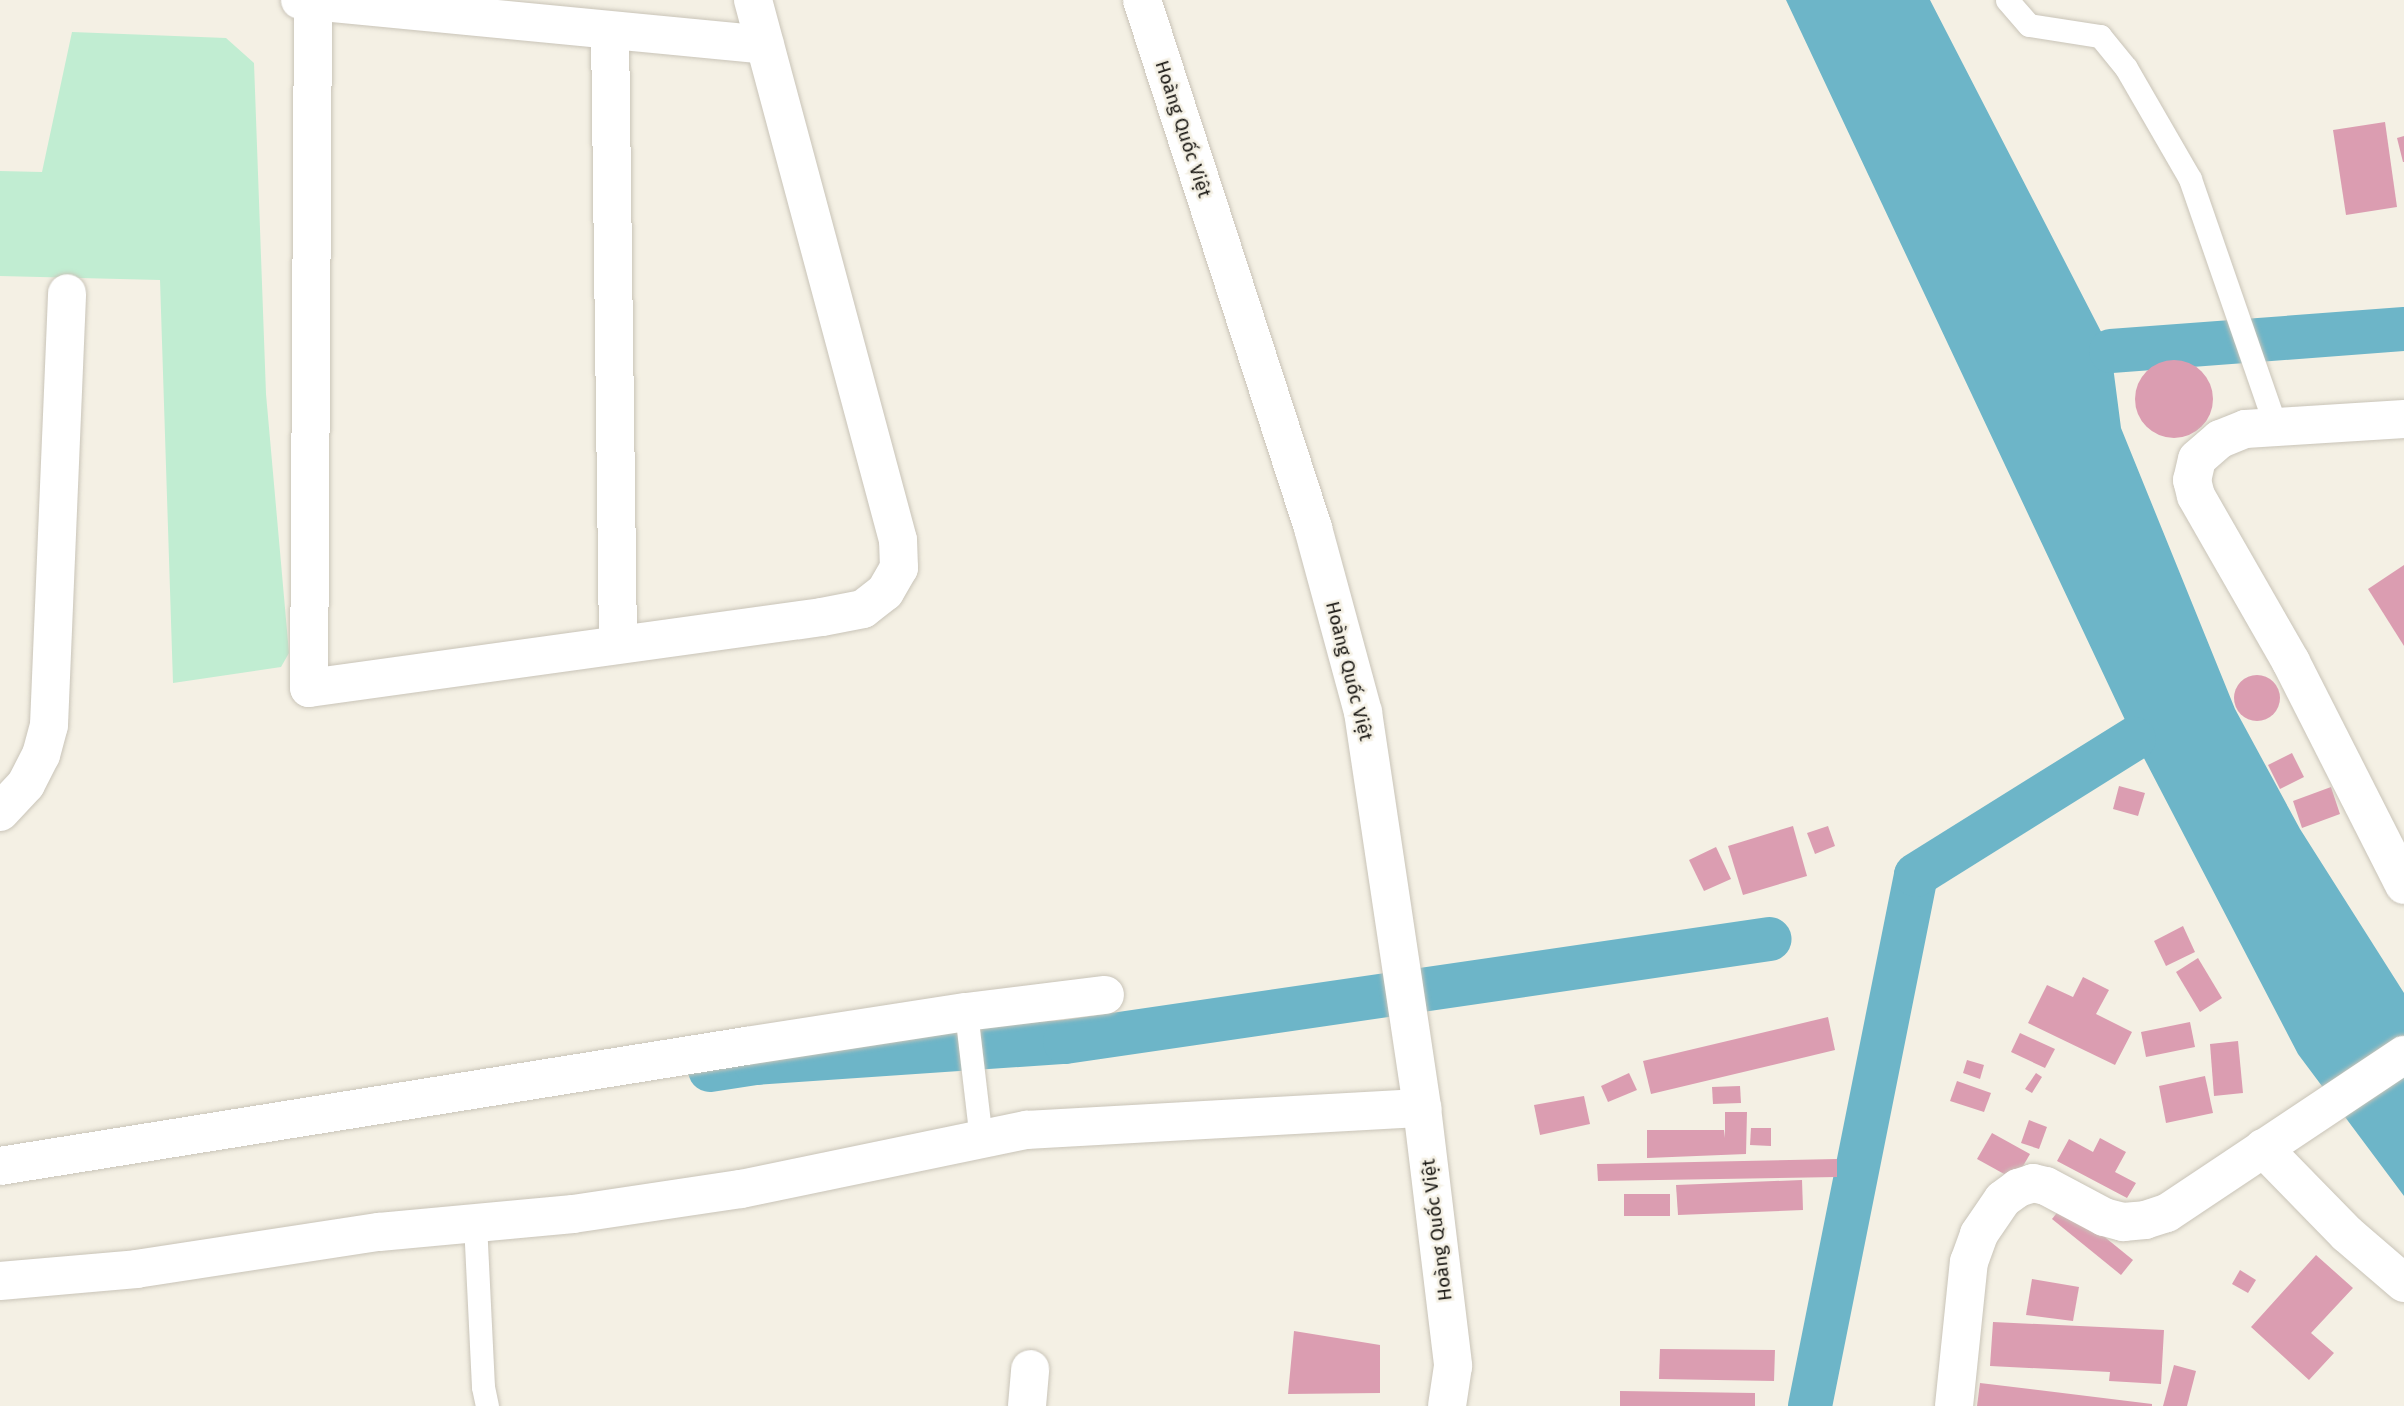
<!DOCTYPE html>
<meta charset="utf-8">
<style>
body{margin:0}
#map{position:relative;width:2404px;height:1406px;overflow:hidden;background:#f4f0e4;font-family:"Fira Sans",sans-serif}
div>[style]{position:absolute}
.green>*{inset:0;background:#c1edd2}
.water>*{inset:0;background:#6db5c8}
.canal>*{height:44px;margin:-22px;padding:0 22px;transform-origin:22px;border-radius:22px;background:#6db5c8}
.building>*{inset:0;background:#db9db1}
.round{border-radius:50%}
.roads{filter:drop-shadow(0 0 2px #c9c4b8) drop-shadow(0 0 2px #c9c4b8)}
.service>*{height:23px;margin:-11.5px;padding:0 11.5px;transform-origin:11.5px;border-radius:11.5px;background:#fff}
.minor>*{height:38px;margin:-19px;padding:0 19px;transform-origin:19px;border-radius:19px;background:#fff}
.tertiary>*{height:38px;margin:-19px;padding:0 19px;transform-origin:19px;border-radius:19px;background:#fff}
span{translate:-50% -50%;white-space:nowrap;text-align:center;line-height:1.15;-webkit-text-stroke:5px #f4f0e4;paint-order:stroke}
.street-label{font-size:19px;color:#181612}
</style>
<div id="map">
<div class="green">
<div style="clip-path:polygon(72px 32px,226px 38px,254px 63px,266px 394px,289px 653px,281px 667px,173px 683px,160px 280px,0 276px,0 171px,42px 172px)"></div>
</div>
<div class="water">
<div style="clip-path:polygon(1786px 0,1930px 0,2111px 351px,2121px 428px,2235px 709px,2300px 829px,2404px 993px,2404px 1196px,2298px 1054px,2134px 739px)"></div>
</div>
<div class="canal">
<div style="left:2111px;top:351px;width:294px;rotate:-4.3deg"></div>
<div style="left:710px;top:1070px;width:46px;rotate:-8.8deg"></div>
<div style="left:755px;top:1063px;width:311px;rotate:-3.9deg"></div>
<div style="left:1065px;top:1042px;width:712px;rotate:-8.31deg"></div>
<div style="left:1810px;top:1406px;width:541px;rotate:-78.71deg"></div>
<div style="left:1916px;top:875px;width:257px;rotate:-32deg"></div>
</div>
<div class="building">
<div style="clip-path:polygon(2385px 122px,2397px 207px,2346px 215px,2333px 130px)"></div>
<div style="clip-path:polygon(2404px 136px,2404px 162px,2403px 162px,2397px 138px)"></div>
<div class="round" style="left:2135px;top:360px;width:78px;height:78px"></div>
<div style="clip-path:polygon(2404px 565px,2404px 646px,2368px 589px)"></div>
<div class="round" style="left:2234px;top:675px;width:46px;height:46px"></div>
<div style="clip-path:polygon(2292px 753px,2304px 777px,2280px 789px,2268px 765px)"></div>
<div style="clip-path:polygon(2119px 786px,2145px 793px,2138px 816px,2113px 809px)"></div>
<div style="clip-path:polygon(2331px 787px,2340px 814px,2302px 828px,2293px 801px)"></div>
<div style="clip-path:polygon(1793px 826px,1807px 876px,1743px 895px,1728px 846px)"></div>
<div style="clip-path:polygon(1828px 826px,1835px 846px,1815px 854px,1807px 833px)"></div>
<div style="clip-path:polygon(1716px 847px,1731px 879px,1704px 891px,1689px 860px)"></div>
<div style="clip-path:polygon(2183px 926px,2195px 952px,2166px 966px,2154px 941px)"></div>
<div style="clip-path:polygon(2198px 958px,2222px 998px,2200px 1012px,2176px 972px)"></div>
<div style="clip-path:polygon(2083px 977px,2109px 990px,2096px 1014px,2132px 1032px,2115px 1065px,2028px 1023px,2047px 985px,2073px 997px)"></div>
<div style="clip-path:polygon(1828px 1017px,1835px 1050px,1651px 1094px,1643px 1061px)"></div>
<div style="clip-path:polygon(2190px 1022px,2195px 1047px,2146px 1057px,2141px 1032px)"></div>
<div style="clip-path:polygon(2020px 1033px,2055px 1049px,2045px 1068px,2011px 1052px)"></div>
<div style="clip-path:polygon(2238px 1041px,2243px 1093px,2214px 1096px,2210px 1044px)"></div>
<div style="clip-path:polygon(1967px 1060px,1984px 1065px,1980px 1079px,1963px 1073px)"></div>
<div style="clip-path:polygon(1629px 1073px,1637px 1090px,1608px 1102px,1601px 1086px)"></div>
<div style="clip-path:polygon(2036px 1073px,2042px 1077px,2032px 1093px,2025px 1089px)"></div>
<div style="clip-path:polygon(2205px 1076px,2213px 1113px,2166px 1123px,2159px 1086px)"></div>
<div style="clip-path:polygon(1957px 1081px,1991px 1093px,1984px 1112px,1950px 1101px)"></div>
<div style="clip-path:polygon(1740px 1086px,1741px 1103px,1713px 1104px,1712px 1087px)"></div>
<div style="clip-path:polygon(1584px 1096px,1590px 1124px,1540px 1135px,1534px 1105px)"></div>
<div style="clip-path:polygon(1725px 1112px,1747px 1112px,1746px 1154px,1647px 1158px,1647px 1130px,1724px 1130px,1725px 1138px)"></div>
<div style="clip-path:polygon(2029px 1120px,2047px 1127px,2039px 1149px,2021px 1143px)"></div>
<div style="clip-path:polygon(1751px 1128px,1771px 1128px,1771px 1146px,1750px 1145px)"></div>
<div style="clip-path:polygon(1992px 1133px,2030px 1154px,2015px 1180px,1977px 1159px)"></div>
<div style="clip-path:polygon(2100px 1138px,2126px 1152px,2115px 1172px,2136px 1183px,2127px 1198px,2057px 1161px,2069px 1139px,2093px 1152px)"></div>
<div style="clip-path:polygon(1837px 1159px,1837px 1177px,1598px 1181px,1597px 1164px)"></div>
<div style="clip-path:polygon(1802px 1180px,1803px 1210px,1678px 1215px,1676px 1185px)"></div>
<div style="clip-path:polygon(1624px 1194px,1670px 1194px,1670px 1216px,1624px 1216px)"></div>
<div style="clip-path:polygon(2064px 1204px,2133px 1260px,2121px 1275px,2052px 1219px)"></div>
<div style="clip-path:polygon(2316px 1255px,2353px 1288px,2311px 1333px,2334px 1353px,2309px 1380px,2251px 1327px)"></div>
<div style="clip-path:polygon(2240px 1270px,2256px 1280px,2248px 1293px,2232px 1284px)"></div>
<div style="clip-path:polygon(2032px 1279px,2079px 1287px,2073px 1321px,2026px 1315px)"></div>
<div style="clip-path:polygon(1993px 1322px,2164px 1330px,2161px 1384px,2109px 1381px,2110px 1372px,1990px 1366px)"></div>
<div style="clip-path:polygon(1294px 1331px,1380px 1345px,1380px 1393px,1288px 1394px)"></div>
<div style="clip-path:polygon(1660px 1349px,1775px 1350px,1774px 1381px,1659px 1379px)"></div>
<div style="clip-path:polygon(2174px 1365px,2196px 1371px,2187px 1406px,2163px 1406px)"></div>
<div style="clip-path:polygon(1980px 1383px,2152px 1404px,2152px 1406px,1977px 1406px)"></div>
<div style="clip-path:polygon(1620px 1391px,1755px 1393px,1755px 1406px,1620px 1406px)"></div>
</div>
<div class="roads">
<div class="service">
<div style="left:2007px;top:0;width:33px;rotate:49deg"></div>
<div style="left:2029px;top:25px;width:72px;rotate:8.8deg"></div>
<div style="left:2100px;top:36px;width:41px;rotate:50.9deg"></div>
<div style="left:2126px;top:68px;width:128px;rotate:60deg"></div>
<div style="left:2190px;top:179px;width:263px;rotate:70.9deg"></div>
<div style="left:966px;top:1012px;width:129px;rotate:83.3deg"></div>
<div style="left:475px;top:1223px;width:164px;rotate:87.2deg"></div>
<div style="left:483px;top:1387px;width:19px;rotate:78deg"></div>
</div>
<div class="minor">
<div style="left:300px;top:0;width:467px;rotate:5.5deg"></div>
<div style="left:313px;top:2px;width:686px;rotate:90.33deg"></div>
<div style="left:309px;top:688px;width:518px;rotate:-7.88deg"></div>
<div style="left:822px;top:617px;width:42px;rotate:-11deg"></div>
<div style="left:863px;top:609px;width:28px;rotate:-38deg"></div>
<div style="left:885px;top:592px;width:28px;rotate:-60deg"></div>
<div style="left:899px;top:568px;width:28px;rotate:-92deg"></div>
<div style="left:898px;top:540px;width:559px;rotate:-105.03deg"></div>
<div style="left:610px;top:31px;width:612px;rotate:89.25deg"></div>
<div style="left:2404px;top:419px;width:159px;rotate:176.4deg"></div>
<div style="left:2245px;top:429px;width:27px;rotate:158deg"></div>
<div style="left:2220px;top:439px;width:30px;rotate:139deg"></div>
<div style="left:2197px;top:459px;width:22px;rotate:103deg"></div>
<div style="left:2192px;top:480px;width:16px;rotate:76deg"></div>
<div style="left:2196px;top:496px;width:191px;rotate:60.2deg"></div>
<div style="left:2291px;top:662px;width:250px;rotate:63.1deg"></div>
<div style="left:0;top:812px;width:38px;rotate:-47deg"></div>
<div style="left:26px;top:784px;width:33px;rotate:-63deg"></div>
<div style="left:41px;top:755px;width:31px;rotate:-75deg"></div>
<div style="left:49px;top:725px;width:432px;rotate:-87.6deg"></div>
<div style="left:2263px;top:1148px;width:120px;rotate:45.7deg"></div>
<div style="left:2347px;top:1234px;width:75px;rotate:40.7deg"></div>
<div style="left:0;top:1166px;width:756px;rotate:-9.14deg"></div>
<div style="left:746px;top:1046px;width:223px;rotate:-8.8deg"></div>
<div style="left:966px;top:1012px;width:140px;rotate:-7deg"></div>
<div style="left:0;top:1281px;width:137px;rotate:-5deg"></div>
<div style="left:136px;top:1269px;width:246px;rotate:-8.7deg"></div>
<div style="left:379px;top:1232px;width:195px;rotate:-5.3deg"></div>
<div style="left:573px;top:1214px;width:170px;rotate:-8.5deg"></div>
<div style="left:741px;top:1189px;width:292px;rotate:-11.7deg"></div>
<div style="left:1027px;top:1130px;width:396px;rotate:-3.2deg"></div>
<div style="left:1027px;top:1406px;width:37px;rotate:-85deg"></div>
<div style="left:1954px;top:1406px;width:145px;rotate:-84.1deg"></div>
<div style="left:1969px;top:1262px;width:30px;rotate:-70deg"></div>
<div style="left:1979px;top:1234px;width:42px;rotate:-55.6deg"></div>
<div style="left:2003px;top:1199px;width:19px;rotate:-36deg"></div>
<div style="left:2018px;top:1188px;width:16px;rotate:-18deg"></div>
<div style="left:2033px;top:1183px;width:13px;rotate:13deg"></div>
<div style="left:2046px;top:1186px;width:66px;rotate:28.1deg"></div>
<div style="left:2104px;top:1217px;width:20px;rotate:15deg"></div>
<div style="left:2123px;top:1222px;width:22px;rotate:-5deg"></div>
<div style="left:2145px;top:1220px;width:23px;rotate:-18deg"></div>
<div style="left:2167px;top:1213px;width:285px;rotate:-33.7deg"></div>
</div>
<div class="tertiary">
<div style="left:1142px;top:0;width:555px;rotate:72.05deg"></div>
<div style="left:1313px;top:528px;width:191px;rotate:74.8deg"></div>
<div style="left:1363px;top:712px;width:400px;rotate:81.5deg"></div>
<div style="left:1422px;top:1108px;width:260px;rotate:83.1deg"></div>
<div style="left:1453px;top:1366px;width:40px;rotate:98.5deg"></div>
</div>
</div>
<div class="street-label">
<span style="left:1183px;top:129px;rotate:72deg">Hoàng Quốc Việt</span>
<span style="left:1349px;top:671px;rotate:76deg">Hoàng Quốc Việt</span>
<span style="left:1437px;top:1230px;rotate:-97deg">Hoàng Quốc Việt</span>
</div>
</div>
